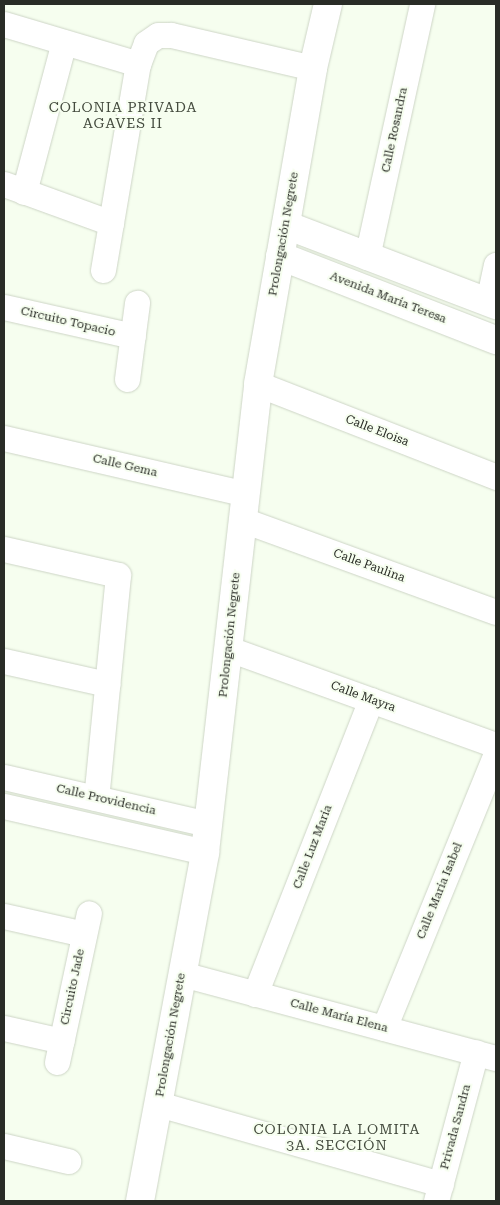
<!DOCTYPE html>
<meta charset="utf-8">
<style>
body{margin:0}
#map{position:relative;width:500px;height:1205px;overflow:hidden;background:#f6feef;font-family:"Roboto Serif",serif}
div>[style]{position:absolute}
.roads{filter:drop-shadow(0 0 1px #cdd5c6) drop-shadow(0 0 1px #cdd5c6)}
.minor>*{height:25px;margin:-12.5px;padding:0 12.5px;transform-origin:12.5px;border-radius:12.5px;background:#fff}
.tertiary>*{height:28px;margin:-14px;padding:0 14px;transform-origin:14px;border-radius:14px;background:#fff}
span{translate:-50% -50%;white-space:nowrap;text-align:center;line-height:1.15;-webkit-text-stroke:4px #f6feef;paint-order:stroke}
.street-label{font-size:12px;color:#292c26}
.neighbourhood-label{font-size:14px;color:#444b3e;letter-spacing:1px}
.frame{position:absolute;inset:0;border:5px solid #292c26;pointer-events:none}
</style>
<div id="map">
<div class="roads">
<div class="minor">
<div style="left:4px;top:24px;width:140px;rotate:16.6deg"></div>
<div style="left:4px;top:184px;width:114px;rotate:20deg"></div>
<div style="left:24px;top:192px;width:155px;rotate:-75.1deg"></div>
<div style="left:367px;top:257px;width:259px;rotate:-77.7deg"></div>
<div style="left:103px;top:270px;width:209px;rotate:-80.4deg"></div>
<div style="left:138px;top:64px;width:22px;rotate:-69deg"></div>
<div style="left:146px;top:43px;width:14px;rotate:-34deg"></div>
<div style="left:158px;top:35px;width:13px"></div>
<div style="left:171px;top:35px;width:146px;rotate:13.1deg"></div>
<div style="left:488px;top:302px;width:38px;rotate:-78deg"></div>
<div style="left:4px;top:307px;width:132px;rotate:12.7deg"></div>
<div style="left:127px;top:379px;width:77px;rotate:-82.5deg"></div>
<div style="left:258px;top:384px;width:256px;rotate:21.3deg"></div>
<div style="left:4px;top:438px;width:248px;rotate:13deg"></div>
<div style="left:243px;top:520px;width:269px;rotate:20deg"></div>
<div style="left:4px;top:549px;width:117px;rotate:12.8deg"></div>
<div style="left:118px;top:575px;width:224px;rotate:95.6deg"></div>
<div style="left:229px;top:649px;width:284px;rotate:19.8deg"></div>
<div style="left:4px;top:661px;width:106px;rotate:12.6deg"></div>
<div style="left:4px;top:777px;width:209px;rotate:13deg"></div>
<div style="left:4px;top:806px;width:206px;rotate:12.9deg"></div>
<div style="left:4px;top:916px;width:82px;rotate:12.7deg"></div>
<div style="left:182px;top:974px;width:325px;rotate:15deg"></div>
<div style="left:255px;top:994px;width:316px;rotate:-68.5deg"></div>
<div style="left:4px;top:1028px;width:59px;rotate:12.6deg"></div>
<div style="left:384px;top:1028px;width:296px;rotate:-67.8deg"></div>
<div style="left:57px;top:1062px;width:152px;rotate:-77.9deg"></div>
<div style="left:158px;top:1104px;width:294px;rotate:15.8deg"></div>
<div style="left:4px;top:1146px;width:66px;rotate:13.2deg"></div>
<div style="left:436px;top:1201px;width:154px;rotate:-75deg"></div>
</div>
<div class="tertiary">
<div style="left:286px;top:225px;width:225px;rotate:20.9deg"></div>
<div style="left:280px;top:256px;width:232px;rotate:21.3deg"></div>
<div style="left:140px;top:1201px;width:355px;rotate:-79.4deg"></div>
<div style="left:205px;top:852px;width:471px;rotate:-83.5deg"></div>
<div style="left:258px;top:384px;width:321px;rotate:-80.1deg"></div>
<div style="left:313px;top:68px;width:66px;rotate:-76.8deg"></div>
</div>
</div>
<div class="street-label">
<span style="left:395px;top:130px;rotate:-78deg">Calle Rosandra</span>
<span style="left:284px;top:234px;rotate:-80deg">Prolongación Negrete</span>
<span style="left:388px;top:298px;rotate:21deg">Avenida María Teresa</span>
<span style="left:68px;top:322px;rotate:13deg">Circuito Topacio</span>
<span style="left:377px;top:431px;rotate:21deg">Calle Eloisa</span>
<span style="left:125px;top:466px;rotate:13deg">Calle Gema</span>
<span style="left:369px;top:566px;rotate:20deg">Calle Paulina</span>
<span style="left:230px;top:635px;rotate:-84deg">Prolongación Negrete</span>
<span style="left:363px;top:697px;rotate:20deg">Calle Mayra</span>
<span style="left:106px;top:800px;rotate:13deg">Calle Providencia</span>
<span style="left:313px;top:847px;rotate:-69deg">Calle Luz María</span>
<span style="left:440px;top:891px;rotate:-68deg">Calle María Isabel</span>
<span style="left:73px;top:987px;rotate:-78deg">Circuito Jade</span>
<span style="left:339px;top:1016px;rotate:15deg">Calle María Elena</span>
<span style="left:171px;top:1035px;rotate:-80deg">Prolongación Negrete</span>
<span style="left:456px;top:1127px;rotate:-75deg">Privada Sandra</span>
</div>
<div class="neighbourhood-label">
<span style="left:123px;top:115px">COLONIA PRIVADA<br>AGAVES II</span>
<span style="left:337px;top:1137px">COLONIA LA LOMITA<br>3A. SECCIÓN</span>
</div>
<div class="frame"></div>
</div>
